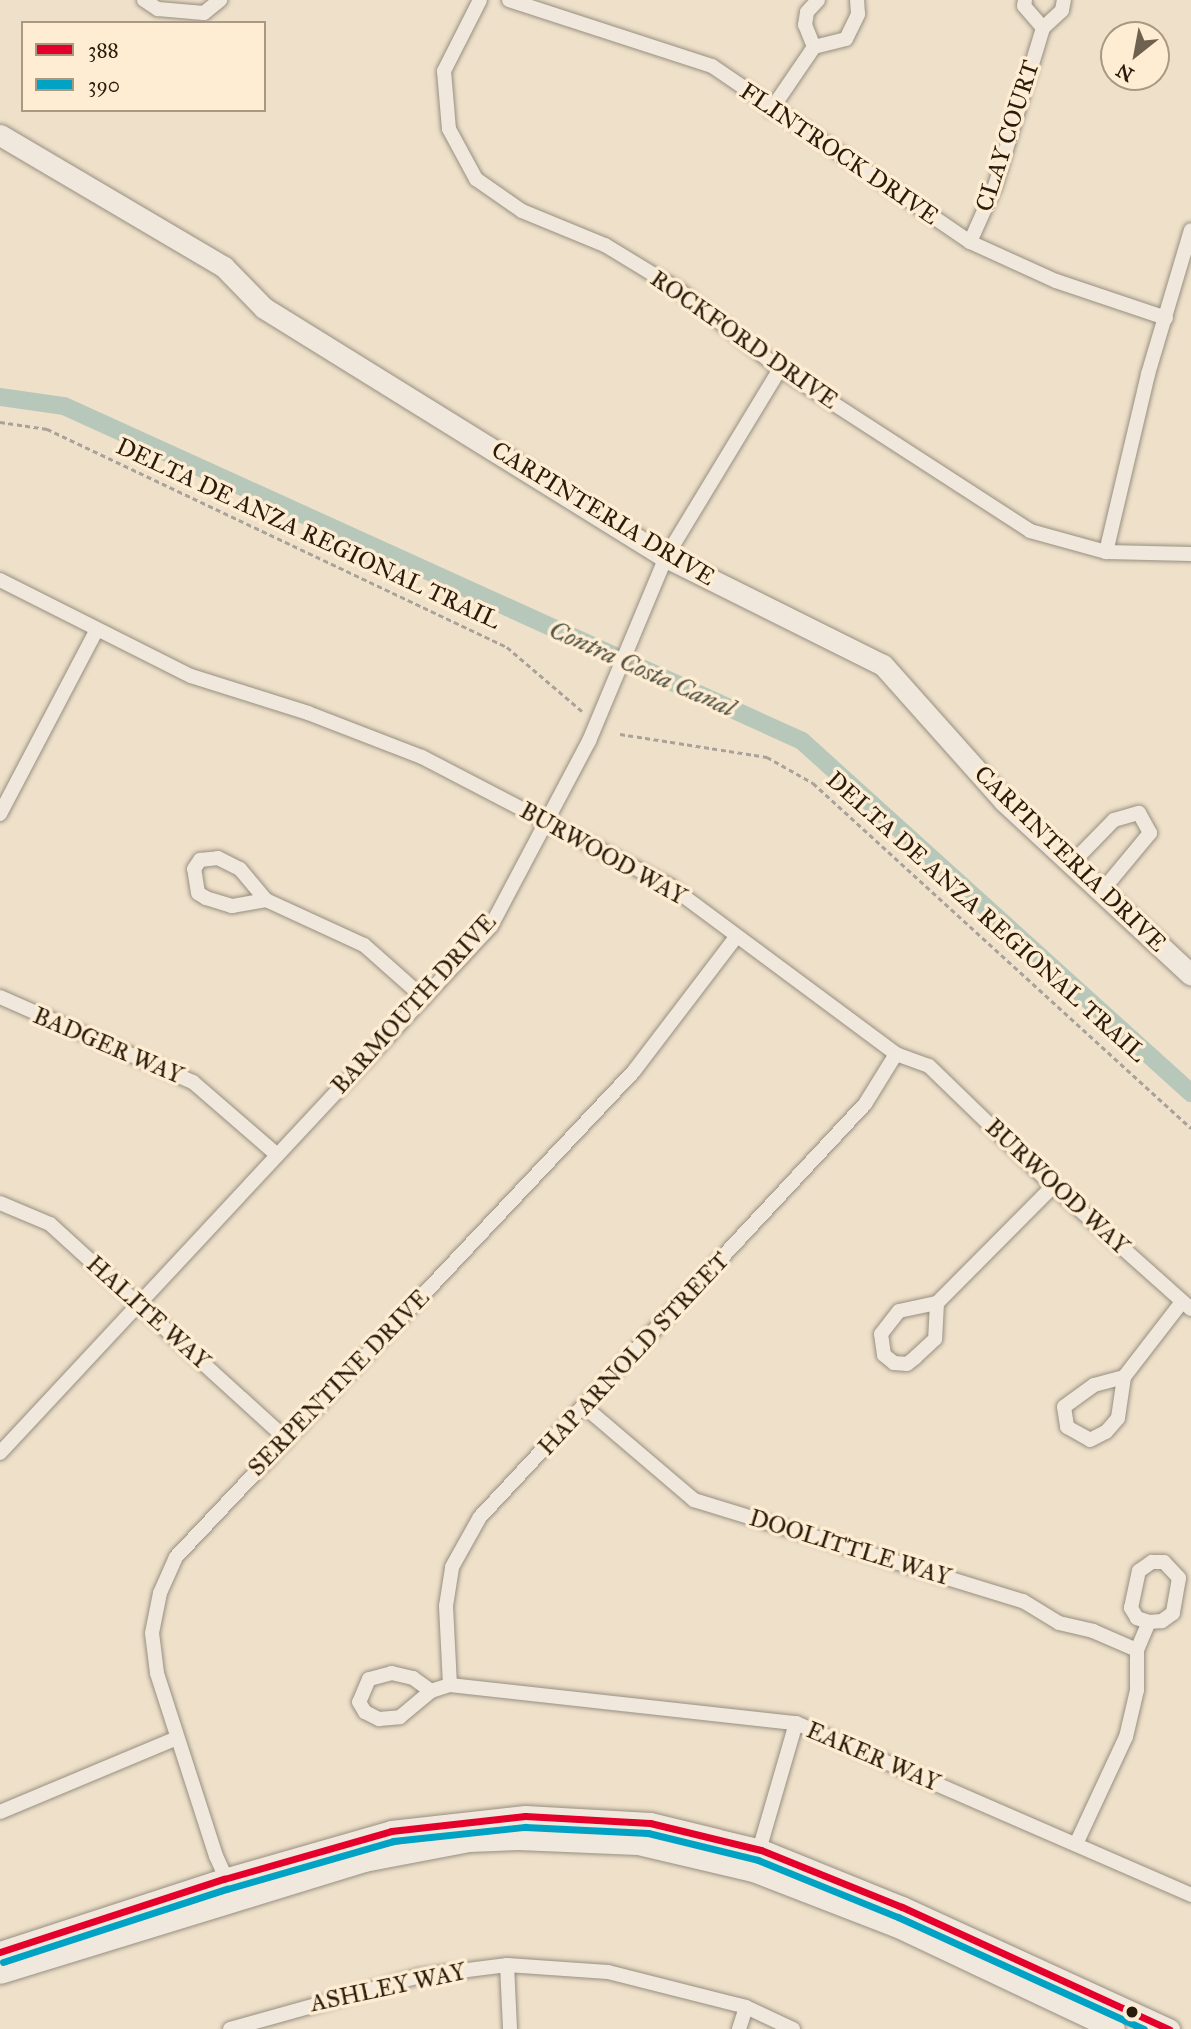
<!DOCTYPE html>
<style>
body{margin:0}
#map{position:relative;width:1191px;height:2029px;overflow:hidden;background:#eee0c9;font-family:"IM FELL Great Primer",serif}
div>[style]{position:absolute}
.canal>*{height:18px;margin:-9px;padding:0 9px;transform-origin:9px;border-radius:9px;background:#b7c8bb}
.path>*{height:2.5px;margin-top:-1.25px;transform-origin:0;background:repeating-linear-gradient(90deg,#a9a298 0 5px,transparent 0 8.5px)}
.roads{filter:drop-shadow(0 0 2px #988f80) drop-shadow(0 0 2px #988f80)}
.street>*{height:14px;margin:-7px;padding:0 7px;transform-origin:7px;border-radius:7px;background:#f0e8dd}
.secondary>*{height:21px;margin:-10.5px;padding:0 10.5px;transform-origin:10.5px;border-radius:10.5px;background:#f0e8dd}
.bus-1>*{height:7px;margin:-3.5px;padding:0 3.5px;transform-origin:3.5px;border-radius:3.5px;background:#e4002b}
.bus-2>*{height:7px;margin:-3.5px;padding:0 3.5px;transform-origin:3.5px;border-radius:3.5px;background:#02a2c4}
.dots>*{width:19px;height:19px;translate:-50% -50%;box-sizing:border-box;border:4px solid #feedd2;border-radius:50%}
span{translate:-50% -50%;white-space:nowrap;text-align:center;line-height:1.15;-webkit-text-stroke:7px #feedd2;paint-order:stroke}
.street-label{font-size:24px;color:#2a1c0d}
.water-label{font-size:26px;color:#535548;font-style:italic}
.legend{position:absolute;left:21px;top:21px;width:245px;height:91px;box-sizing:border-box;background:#feedd2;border:2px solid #a99983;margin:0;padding:9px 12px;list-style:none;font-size:21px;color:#2a1c0d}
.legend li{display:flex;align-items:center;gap:14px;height:35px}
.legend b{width:35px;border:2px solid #a99983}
.north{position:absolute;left:1100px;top:21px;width:70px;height:70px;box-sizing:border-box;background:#feedd2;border:2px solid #a99983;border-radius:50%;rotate:211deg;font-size:19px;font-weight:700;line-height:28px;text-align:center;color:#2a1c0d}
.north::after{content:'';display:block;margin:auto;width:24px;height:32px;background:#6f614f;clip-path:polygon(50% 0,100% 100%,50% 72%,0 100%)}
</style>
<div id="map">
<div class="canal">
<div style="left:0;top:397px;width:65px;rotate:8deg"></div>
<div style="left:64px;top:406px;width:810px;rotate:24.41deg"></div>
<div style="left:802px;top:741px;width:525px;rotate:42.14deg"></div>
</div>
<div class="path">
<div style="left:0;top:422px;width:48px;rotate:8.5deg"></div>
<div style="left:47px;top:429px;width:509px;rotate:25.36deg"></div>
<div style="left:507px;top:647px;width:100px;rotate:40.5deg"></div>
<div style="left:620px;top:734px;width:149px;rotate:8.9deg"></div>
<div style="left:767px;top:757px;width:53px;rotate:29.5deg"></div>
<div style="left:813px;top:783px;width:512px;rotate:42.39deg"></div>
</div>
<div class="roads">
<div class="street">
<div style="left:144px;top:0;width:17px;rotate:33deg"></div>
<div style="left:158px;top:9px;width:46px;rotate:5deg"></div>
<div style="left:204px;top:13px;width:21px;rotate:-39deg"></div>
<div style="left:480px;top:0;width:80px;rotate:116.9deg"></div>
<div style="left:444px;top:71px;width:58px;rotate:85.1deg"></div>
<div style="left:449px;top:129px;width:57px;rotate:61.6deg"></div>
<div style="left:476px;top:179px;width:56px;rotate:34.8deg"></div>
<div style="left:522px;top:211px;width:90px;rotate:22.3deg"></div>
<div style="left:605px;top:245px;width:87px;rotate:31.3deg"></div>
<div style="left:679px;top:290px;width:128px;rotate:38deg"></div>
<div style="left:780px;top:369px;width:298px;rotate:32.9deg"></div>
<div style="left:1030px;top:531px;width:79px;rotate:15.4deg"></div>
<div style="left:1106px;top:552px;width:85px;rotate:1.3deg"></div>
<div style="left:509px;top:0;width:213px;rotate:18deg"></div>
<div style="left:712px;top:66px;width:312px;rotate:34.3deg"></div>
<div style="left:970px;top:242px;width:94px;rotate:24.4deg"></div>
<div style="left:1056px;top:281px;width:116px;rotate:18.6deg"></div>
<div style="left:1025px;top:0;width:6px;rotate:99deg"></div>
<div style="left:1024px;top:6px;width:29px;rotate:49deg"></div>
<div style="left:814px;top:47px;width:24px;rotate:-112deg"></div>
<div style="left:805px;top:25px;width:13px;rotate:-81deg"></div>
<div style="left:807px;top:12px;width:16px;rotate:-47deg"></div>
<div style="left:771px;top:110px;width:76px;rotate:-55.7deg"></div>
<div style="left:814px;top:47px;width:33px;rotate:-14deg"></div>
<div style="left:846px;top:39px;width:28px;rotate:-64deg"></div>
<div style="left:858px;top:14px;width:14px;rotate:-94deg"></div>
<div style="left:970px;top:242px;width:61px;rotate:-65.9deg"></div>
<div style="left:995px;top:186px;width:165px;rotate:-73.1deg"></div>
<div style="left:1043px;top:28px;width:26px;rotate:-43deg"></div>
<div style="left:1062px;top:10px;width:10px;rotate:-79deg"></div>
<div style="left:1106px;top:552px;width:183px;rotate:-76.7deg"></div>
<div style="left:1148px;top:374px;width:150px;rotate:-73.4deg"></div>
<div style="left:0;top:580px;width:214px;rotate:26.7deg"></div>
<div style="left:191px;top:676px;width:123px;rotate:17.5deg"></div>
<div style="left:308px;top:713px;width:122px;rotate:21.1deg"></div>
<div style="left:422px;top:757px;width:280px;rotate:27.5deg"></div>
<div style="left:670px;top:886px;width:282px;rotate:36.6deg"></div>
<div style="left:896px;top:1054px;width:35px;rotate:20deg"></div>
<div style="left:929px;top:1066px;width:173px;rotate:44.1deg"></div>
<div style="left:1053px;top:1186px;width:185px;rotate:41.7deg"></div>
<div style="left:0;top:814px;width:207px;rotate:-62.3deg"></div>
<div style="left:1071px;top:864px;width:62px;rotate:-45.7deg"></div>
<div style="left:1114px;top:820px;width:26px;rotate:-16deg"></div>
<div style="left:1139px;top:813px;width:23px;rotate:61deg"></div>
<div style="left:1150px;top:833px;width:77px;rotate:129.7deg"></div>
<div style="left:266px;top:900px;width:35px;rotate:170deg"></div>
<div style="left:232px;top:906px;width:27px;rotate:-163deg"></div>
<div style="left:206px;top:898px;width:9px;rotate:-148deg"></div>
<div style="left:198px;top:893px;width:24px;rotate:-99deg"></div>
<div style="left:194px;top:869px;width:11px;rotate:-56deg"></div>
<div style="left:200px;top:860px;width:18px;rotate:-6deg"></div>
<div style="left:218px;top:858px;width:25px;rotate:27deg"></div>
<div style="left:240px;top:869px;width:40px;rotate:50deg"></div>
<div style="left:266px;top:900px;width:108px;rotate:24.7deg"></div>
<div style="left:364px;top:945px;width:80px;rotate:41.5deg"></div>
<div style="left:0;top:997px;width:211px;rotate:23.8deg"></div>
<div style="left:193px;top:1082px;width:110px;rotate:40.9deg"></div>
<div style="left:0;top:1203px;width:54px;rotate:22.8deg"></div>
<div style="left:50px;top:1224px;width:318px;rotate:42.3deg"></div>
<div style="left:937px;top:1303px;width:36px;rotate:93deg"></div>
<div style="left:935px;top:1339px;width:26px;rotate:137deg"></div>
<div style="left:916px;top:1357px;width:11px;rotate:142deg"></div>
<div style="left:907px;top:1364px;width:13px;rotate:-176deg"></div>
<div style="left:894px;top:1363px;width:13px;rotate:-141deg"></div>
<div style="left:884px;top:1355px;width:21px;rotate:-98deg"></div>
<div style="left:881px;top:1334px;width:29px;rotate:-52deg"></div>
<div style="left:899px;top:1311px;width:39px;rotate:-12deg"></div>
<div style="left:937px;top:1303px;width:165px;rotate:-45.2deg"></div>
<div style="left:1124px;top:1377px;width:31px;rotate:165deg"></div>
<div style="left:1094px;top:1385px;width:37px;rotate:144deg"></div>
<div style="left:1064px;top:1407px;width:20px;rotate:81deg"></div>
<div style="left:1067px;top:1427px;width:26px;rotate:29deg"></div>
<div style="left:1090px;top:1440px;width:18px;rotate:-27deg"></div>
<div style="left:1106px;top:1432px;width:18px;rotate:-49deg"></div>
<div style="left:1118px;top:1418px;width:41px;rotate:-81.7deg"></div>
<div style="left:1124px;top:1377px;width:95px;rotate:-52.3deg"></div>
<div style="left:586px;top:1408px;width:142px;rotate:40.4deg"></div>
<div style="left:694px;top:1500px;width:344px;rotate:17.1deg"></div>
<div style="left:1023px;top:1601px;width:42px;rotate:31.4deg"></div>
<div style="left:1059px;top:1623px;width:35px;rotate:13deg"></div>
<div style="left:1093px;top:1631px;width:48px;rotate:23.4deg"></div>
<div style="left:0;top:1453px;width:720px;rotate:-47.03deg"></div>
<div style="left:491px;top:926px;width:209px;rotate:-62.1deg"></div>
<div style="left:589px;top:741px;width:199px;rotate:-67.3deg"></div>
<div style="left:666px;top:557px;width:220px;rotate:-58.8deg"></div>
<div style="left:1152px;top:1562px;width:12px"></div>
<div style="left:1164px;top:1562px;width:22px;rotate:47deg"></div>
<div style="left:1179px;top:1578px;width:36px;rotate:100deg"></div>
<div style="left:1173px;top:1613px;width:14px;rotate:144deg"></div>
<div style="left:1162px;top:1621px;width:13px;rotate:176deg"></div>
<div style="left:1149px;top:1622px;width:13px;rotate:-162deg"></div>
<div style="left:1137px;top:1618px;width:12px;rotate:-121deg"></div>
<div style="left:1131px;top:1608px;width:38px;rotate:-78deg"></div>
<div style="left:1139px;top:1571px;width:16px;rotate:-35deg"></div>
<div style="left:450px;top:1685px;width:79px;rotate:-92.9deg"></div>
<div style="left:446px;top:1606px;width:39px;rotate:-81deg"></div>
<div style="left:452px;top:1567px;width:57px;rotate:-60.8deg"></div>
<div style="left:480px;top:1517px;width:565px;rotate:-47.01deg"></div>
<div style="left:865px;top:1104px;width:59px;rotate:-58.2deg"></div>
<div style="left:431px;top:1691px;width:22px;rotate:-144deg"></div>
<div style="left:413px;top:1678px;width:22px;rotate:-167deg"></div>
<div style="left:392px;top:1673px;width:24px;rotate:165deg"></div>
<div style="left:369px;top:1679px;width:25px;rotate:113deg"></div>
<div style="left:359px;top:1702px;width:12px;rotate:59deg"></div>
<div style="left:365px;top:1712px;width:16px;rotate:27deg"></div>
<div style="left:379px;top:1719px;width:21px;rotate:-5deg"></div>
<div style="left:400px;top:1717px;width:40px;rotate:-40deg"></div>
<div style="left:431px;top:1691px;width:20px;rotate:-18deg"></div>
<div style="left:450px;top:1685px;width:348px;rotate:6.3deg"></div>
<div style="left:796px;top:1723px;width:431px;rotate:23.5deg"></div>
<div style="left:0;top:1812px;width:192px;rotate:-22.7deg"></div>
<div style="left:1076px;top:1844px;width:118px;rotate:-65deg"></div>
<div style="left:1126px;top:1737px;width:48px;rotate:-76.8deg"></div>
<div style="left:1137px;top:1690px;width:40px;rotate:-90deg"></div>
<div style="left:1137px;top:1650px;width:30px;rotate:-67deg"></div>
<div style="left:753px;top:1871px;width:154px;rotate:-73.8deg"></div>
<div style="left:235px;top:1898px;width:46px;rotate:-114.3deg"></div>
<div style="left:216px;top:1856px;width:192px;rotate:-107.9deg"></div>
<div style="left:157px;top:1673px;width:40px;rotate:-97.1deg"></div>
<div style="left:152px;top:1633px;width:41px;rotate:-78.7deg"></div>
<div style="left:160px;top:1593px;width:39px;rotate:-66deg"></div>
<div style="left:176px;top:1557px;width:668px;rotate:-46.7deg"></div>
<div style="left:634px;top:1071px;width:168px;rotate:-52.7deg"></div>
<div style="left:507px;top:1965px;width:64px;rotate:87.3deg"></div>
<div style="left:230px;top:2029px;width:197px;rotate:-15.6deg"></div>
<div style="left:420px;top:1976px;width:88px;rotate:-7.2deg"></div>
<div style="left:507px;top:1965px;width:101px;rotate:4deg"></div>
<div style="left:608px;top:1972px;width:142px;rotate:14.2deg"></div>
<div style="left:746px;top:2007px;width:52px;rotate:25.1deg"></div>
<div style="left:739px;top:2029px;width:23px;rotate:-72deg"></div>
</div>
<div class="secondary">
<div style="left:0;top:135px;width:260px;rotate:30.5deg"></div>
<div style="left:224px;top:267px;width:57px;rotate:45.7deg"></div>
<div style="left:264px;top:308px;width:473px;rotate:31.8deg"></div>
<div style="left:666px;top:557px;width:242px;rotate:26.5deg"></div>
<div style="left:883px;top:665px;width:182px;rotate:48.3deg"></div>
<div style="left:1004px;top:801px;width:255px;rotate:42.9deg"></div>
<div style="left:0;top:1952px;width:236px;rotate:-18.1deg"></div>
<div style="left:224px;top:1879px;width:174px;rotate:-16deg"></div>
<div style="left:391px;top:1831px;width:135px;rotate:-6.4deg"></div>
<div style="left:525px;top:1816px;width:125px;rotate:3.2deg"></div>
<div style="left:650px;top:1823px;width:114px;rotate:13.7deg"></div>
<div style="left:761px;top:1850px;width:152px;rotate:22deg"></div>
<div style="left:902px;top:1907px;width:294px;rotate:24.6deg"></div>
<div style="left:0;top:1973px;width:381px;rotate:-17.1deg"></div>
<div style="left:364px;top:1861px;width:107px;rotate:-10.8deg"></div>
<div style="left:469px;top:1841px;width:49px;rotate:-2.3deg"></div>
<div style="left:518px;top:1839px;width:120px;rotate:2.4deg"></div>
<div style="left:638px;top:1844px;width:118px;rotate:13.2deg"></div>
<div style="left:753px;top:1871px;width:155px;rotate:21.1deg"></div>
<div style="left:898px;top:1927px;width:239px;rotate:25.3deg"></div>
</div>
</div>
<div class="bus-1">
<div style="left:0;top:1952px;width:236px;rotate:-18.1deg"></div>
<div style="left:224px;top:1879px;width:174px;rotate:-16deg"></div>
<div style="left:391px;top:1831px;width:135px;rotate:-6.4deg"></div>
<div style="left:525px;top:1816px;width:125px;rotate:3.2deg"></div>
<div style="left:650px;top:1823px;width:114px;rotate:13.7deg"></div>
<div style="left:761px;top:1850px;width:152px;rotate:22deg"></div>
<div style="left:902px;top:1907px;width:294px;rotate:24.6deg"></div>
</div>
<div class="bus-2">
<div style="left:3px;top:1962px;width:236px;rotate:-18.1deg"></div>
<div style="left:227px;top:1889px;width:173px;rotate:-16.1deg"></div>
<div style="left:393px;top:1841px;width:133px;rotate:-6.1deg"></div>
<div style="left:525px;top:1827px;width:123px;rotate:2.8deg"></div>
<div style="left:648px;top:1833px;width:113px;rotate:13.8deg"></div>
<div style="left:758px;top:1860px;width:151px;rotate:22.2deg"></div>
<div style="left:898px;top:1917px;width:270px;rotate:24.5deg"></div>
</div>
<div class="dots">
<div style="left:1132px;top:2012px;background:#2a1c0d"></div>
</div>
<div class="street-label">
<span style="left:1008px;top:136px;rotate:-72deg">CLAY COURT</span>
<span style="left:839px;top:154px;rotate:34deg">FLINTROCK DRIVE</span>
<span style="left:744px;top:340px;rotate:35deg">ROCKFORD DRIVE</span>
<span style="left:603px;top:514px;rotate:31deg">CARPINTERIA DRIVE</span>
<span style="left:308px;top:534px;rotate:25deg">DELTA DE ANZA REGIONAL TRAIL</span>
<span style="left:603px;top:854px;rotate:29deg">BURWOOD WAY</span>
<span style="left:1070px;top:859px;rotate:44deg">CARPINTERIA DRIVE</span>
<span style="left:986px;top:917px;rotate:42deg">DELTA DE ANZA REGIONAL TRAIL</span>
<span style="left:414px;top:1004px;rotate:-48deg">BARMOUTH DRIVE</span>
<span style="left:108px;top:1046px;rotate:23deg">BADGER WAY</span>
<span style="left:1057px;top:1187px;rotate:43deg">BURWOOD WAY</span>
<span style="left:148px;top:1313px;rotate:42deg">HALITE WAY</span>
<span style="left:634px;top:1354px;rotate:-47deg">HAP ARNOLD STREET</span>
<span style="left:339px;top:1383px;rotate:-46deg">SERPENTINE DRIVE</span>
<span style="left:850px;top:1548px;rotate:17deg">DOOLITTLE WAY</span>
<span style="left:873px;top:1757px;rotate:23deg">EAKER WAY</span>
<span style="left:388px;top:1988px;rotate:-12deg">ASHLEY WAY</span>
</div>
<div class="water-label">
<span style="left:642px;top:669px;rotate:24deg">Contra Costa Canal</span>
</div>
<ul class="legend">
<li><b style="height:9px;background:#e4002b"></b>388</li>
<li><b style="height:9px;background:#02a2c4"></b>390</li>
</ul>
<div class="north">N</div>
</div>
